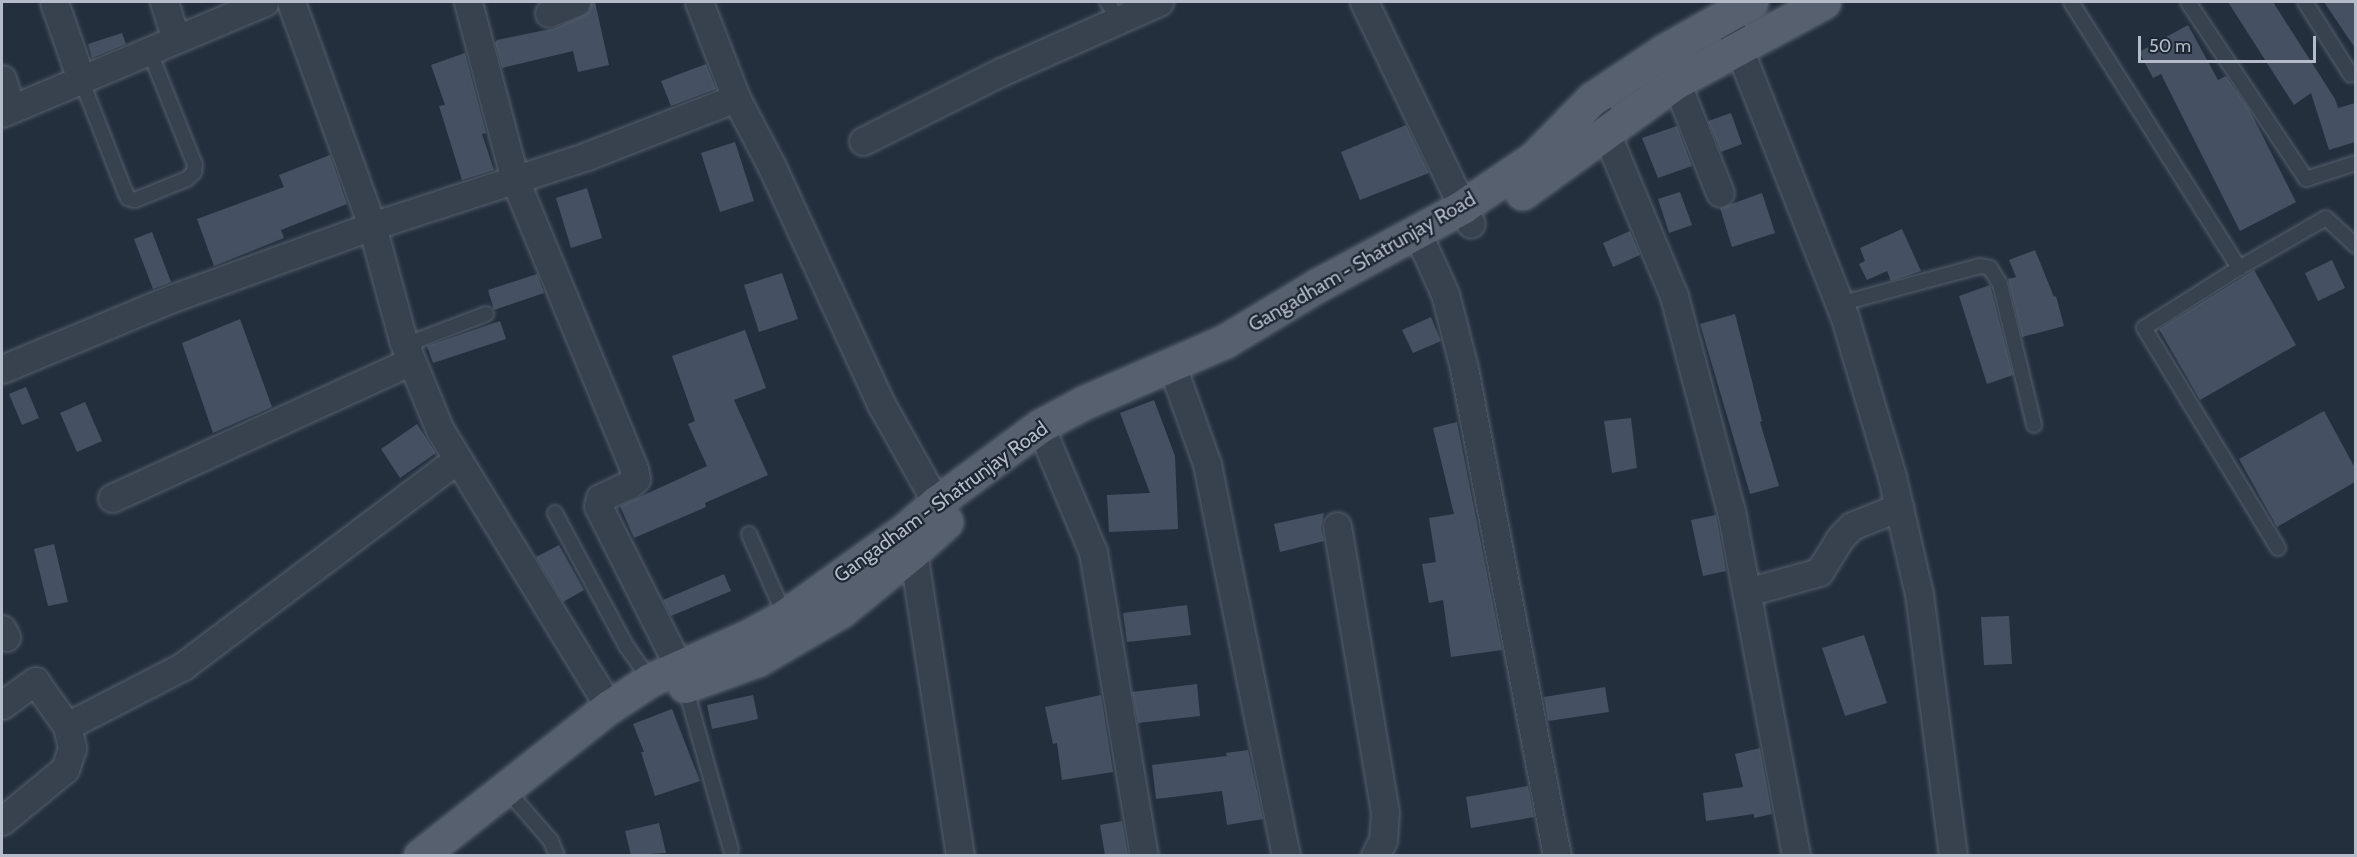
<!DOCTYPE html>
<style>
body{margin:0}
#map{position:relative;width:2357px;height:857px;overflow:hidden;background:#242f3e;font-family:Cabin,sans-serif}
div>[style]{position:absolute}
.building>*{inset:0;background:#455162}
.roads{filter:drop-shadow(0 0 2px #565f6c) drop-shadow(0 0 2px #565f6c)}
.service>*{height:14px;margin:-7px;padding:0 7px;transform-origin:7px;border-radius:7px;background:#38414e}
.minor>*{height:27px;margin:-13.5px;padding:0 13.5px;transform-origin:13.5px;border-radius:13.5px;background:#38414e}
.primary>*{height:33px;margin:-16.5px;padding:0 16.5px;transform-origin:16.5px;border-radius:16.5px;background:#56606e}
span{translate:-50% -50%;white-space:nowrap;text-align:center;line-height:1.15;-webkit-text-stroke:4.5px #1d2633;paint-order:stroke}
.street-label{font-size:20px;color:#b4bcc9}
.frame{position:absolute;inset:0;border:3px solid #b4bcc9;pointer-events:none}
.scale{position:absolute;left:2138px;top:36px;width:178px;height:27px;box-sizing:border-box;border:3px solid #b4bcc9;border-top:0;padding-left:8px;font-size:18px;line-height:21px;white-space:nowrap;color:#b4bcc9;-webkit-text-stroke:4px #1d2633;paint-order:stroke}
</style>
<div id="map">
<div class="building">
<div style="clip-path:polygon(591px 2px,595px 2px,609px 65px,578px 72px,573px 51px,502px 68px,495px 43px,497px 40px,555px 28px,582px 16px,589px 11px)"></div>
<div style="clip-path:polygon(2228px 2px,2273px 2px,2335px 99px,2338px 108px,2355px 103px,2355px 142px,2329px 150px,2311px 93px,2294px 105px)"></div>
<div style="clip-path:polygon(2324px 2px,2355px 2px,2355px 48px)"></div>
<div style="clip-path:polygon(2188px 25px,2218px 80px,2226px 76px,2249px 109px,2296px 202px,2240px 231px,2161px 74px,2153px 78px,2139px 52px)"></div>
<div style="clip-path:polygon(122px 33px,126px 44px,92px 58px,88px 44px)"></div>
<div style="clip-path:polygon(465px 53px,486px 133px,482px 134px,494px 170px,462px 180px,439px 106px,445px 105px,431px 65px)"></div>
<div style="clip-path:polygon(706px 64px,716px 89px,671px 106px,661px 81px)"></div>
<div style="clip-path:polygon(1731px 113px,1742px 144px,1721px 152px,1708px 121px)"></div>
<div style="clip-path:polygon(1406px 125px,1429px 173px,1360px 200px,1341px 152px)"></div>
<div style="clip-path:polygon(1677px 126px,1692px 166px,1658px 178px,1642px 138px)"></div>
<div style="clip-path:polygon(735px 142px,754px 201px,720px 212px,701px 153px)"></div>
<div style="clip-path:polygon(330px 155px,347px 204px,281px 230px,284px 238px,214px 266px,197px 219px,284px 187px,279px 175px)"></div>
<div style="clip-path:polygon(587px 188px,602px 238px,571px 248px,556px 198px)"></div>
<div style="clip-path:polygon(1680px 192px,1692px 225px,1669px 233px,1658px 199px)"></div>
<div style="clip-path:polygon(1762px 193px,1775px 233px,1732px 247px,1720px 208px)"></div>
<div style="clip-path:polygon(1902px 229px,1921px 271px,1891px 281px,1887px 271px,1867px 280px,1859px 264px,1865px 261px,1860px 248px)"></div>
<div style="clip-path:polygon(1630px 231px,1640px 255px,1613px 267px,1603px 243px)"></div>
<div style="clip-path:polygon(152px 232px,171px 282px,153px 289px,134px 239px)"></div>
<div style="clip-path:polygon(2035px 250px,2054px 297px,2056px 296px,2064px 326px,2022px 337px,2008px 279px,2016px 277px,2009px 260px)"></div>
<div style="clip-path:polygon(2332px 260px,2345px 288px,2318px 301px,2305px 273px)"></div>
<div style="clip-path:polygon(2254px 270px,2296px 345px,2200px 400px,2159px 329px)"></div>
<div style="clip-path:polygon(782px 273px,798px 319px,759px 332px,744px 285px)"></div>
<div style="clip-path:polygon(537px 274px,544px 293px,494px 310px,488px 290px)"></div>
<div style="clip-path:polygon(1990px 285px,2013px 375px,1987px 384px,1959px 296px)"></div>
<div style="clip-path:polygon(1735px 314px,1762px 421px,1760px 422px,1779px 486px,1750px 494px,1700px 324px)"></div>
<div style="clip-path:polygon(1431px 317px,1441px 341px,1413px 353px,1402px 330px)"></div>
<div style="clip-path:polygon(240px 319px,272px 407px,213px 433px,182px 343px)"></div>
<div style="clip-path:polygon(500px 321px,506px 339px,433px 363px,427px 346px)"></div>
<div style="clip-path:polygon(745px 330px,766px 388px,734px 400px,768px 475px,705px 503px,706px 507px,634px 538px,620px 506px,707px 466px,688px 424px,695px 421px,672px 356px)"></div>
<div style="clip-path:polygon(26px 387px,39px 418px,22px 425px,9px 394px)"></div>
<div style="clip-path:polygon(1154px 400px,1175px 456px,1178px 529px,1109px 532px,1107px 495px,1150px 493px,1120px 413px)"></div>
<div style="clip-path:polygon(85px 402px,102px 441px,77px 452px,60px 413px)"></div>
<div style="clip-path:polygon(2324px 411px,2355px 468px,2355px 482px,2277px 527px,2239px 459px)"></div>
<div style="clip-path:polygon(1631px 418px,1637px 468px,1612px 473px,1604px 421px)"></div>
<div style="clip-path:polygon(1457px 422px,1502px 650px,1451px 657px,1443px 600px,1429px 603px,1422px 564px,1436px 562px,1429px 518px,1454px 514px,1433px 428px)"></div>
<div style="clip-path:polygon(417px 424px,436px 453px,400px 478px,381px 449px)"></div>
<div style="clip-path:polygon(1324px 513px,1321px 528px,1324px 541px,1280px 552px,1274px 524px)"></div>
<div style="clip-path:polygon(1716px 515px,1726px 571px,1703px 576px,1691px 520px)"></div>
<div style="clip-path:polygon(54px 544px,68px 602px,48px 606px,34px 549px)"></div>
<div style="clip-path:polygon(559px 545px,584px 590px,563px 602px,536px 557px)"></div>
<div style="clip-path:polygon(724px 574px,731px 591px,671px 616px,663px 600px)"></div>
<div style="clip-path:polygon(1187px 605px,1191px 635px,1127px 642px,1123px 613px)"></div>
<div style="clip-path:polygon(2009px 616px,2012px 664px,1984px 665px,1981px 617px)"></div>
<div style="clip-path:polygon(1864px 635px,1887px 703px,1845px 716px,1822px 648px)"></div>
<div style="clip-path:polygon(1197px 684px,1200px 716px,1138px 723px,1132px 692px)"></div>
<div style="clip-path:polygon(1605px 687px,1609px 712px,1548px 721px,1544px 697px)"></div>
<div style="clip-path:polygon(753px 695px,758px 719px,712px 729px,707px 705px)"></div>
<div style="clip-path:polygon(1101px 695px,1113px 772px,1062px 780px,1057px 743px,1053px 744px,1045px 707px)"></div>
<div style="clip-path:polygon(672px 709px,700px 781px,655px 796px,641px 752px,644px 752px,633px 724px)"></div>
<div style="clip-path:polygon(1760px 748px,1772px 814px,1754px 818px,1754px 814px,1706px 821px,1703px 793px,1743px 787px,1735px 754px)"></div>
<div style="clip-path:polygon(1248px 750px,1263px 819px,1227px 825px,1222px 791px,1156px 799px,1152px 765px,1227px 756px,1226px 753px)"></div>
<div style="clip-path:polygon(1528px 786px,1534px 817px,1471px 828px,1466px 797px)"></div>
<div style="clip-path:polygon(1122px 821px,1128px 855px,1105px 855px,1100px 825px)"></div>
<div style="clip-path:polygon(659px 823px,666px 853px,631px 855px,625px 831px)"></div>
</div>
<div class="roads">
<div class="service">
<div style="left:1107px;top:2px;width:21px;rotate:55deg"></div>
<div style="left:2071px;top:2px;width:315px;rotate:57.7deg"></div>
<div style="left:2188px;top:2px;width:213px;rotate:56.3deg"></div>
<div style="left:2306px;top:179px;width:52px;rotate:-17.7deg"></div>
<div style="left:2305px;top:2px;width:86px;rotate:57.8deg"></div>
<div style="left:81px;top:79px;width:121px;rotate:68.7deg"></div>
<div style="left:125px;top:192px;width:7px;rotate:63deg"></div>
<div style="left:128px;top:198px;width:7px;rotate:16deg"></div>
<div style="left:135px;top:200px;width:56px;rotate:-22deg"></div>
<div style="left:187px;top:179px;width:10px;rotate:-45deg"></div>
<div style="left:194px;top:172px;width:7px;rotate:-82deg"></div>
<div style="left:195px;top:165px;width:124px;rotate:-111.8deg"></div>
<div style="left:1839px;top:304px;width:146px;rotate:-15.1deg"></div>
<div style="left:1980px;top:266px;width:10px;rotate:11deg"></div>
<div style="left:1990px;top:268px;width:19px;rotate:58deg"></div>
<div style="left:2000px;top:284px;width:145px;rotate:76.4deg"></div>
<div style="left:408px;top:353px;width:16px;rotate:-52deg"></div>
<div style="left:418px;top:340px;width:73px;rotate:-20.9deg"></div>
<div style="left:555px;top:513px;width:152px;rotate:61.8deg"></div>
<div style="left:627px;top:647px;width:40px;rotate:55.1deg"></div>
<div style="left:749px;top:534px;width:90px;rotate:66.3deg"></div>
<div style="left:2278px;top:548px;width:258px;rotate:-121.3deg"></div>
<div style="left:2144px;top:328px;width:112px;rotate:-32.3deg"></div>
<div style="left:2239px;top:268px;width:100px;rotate:-29.9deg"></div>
<div style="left:2326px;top:218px;width:41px;rotate:43deg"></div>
<div style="left:685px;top:686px;width:170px;rotate:74.3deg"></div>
<div style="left:506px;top:789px;width:69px;rotate:49.1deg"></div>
<div style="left:551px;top:841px;width:16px;rotate:68deg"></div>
</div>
<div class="minor">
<div style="left:54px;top:2px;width:82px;rotate:70.7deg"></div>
<div style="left:164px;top:2px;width:39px;rotate:72deg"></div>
<div style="left:291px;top:2px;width:238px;rotate:70.1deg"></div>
<div style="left:372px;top:226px;width:118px;rotate:74.8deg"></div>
<div style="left:403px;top:340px;width:97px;rotate:67.7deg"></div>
<div style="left:440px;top:430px;width:324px;rotate:58.6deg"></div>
<div style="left:468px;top:2px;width:184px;rotate:75.2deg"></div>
<div style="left:515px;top:180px;width:313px;rotate:67.6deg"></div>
<div style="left:634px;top:469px;width:10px;rotate:79deg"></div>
<div style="left:636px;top:479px;width:8px;rotate:140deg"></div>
<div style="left:630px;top:484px;width:33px;rotate:155deg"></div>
<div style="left:600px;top:498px;width:8px;rotate:104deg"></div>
<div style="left:598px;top:506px;width:180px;rotate:63.3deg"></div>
<div style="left:699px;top:2px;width:103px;rotate:68.9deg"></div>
<div style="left:736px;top:98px;width:78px;rotate:62.4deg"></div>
<div style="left:772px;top:167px;width:261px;rotate:65.3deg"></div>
<div style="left:881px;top:404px;width:133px;rotate:60.7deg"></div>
<div style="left:1364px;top:2px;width:246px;rotate:64.3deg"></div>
<div style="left:549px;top:13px;width:29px;rotate:-22deg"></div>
<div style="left:1732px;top:31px;width:308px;rotate:68.5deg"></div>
<div style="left:1845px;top:318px;width:166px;rotate:73.5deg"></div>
<div style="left:1892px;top:477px;width:120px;rotate:77deg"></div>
<div style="left:1919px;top:594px;width:264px;rotate:82.6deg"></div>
<div style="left:2px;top:79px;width:30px;rotate:73deg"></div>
<div style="left:1676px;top:82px;width:119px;rotate:68.4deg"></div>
<div style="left:1592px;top:99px;width:213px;rotate:67.4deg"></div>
<div style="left:1674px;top:296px;width:222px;rotate:75.2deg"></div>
<div style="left:1731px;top:511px;width:351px;rotate:79.3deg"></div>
<div style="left:2px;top:113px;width:285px;rotate:-22.9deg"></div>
<div style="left:863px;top:141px;width:154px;rotate:-26.6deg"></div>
<div style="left:1001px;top:72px;width:173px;rotate:-23.9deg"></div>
<div style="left:1417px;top:232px;width:68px;rotate:65.7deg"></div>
<div style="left:1445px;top:294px;width:76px;rotate:75.6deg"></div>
<div style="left:1464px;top:368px;width:497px;rotate:79.2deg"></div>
<div style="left:1171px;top:363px;width:107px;rotate:70.4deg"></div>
<div style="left:1207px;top:464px;width:400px;rotate:78.6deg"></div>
<div style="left:2px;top:369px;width:182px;rotate:-22.6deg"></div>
<div style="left:170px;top:299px;width:215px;rotate:-19.9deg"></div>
<div style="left:372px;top:226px;width:226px;rotate:-18deg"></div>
<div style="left:587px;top:156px;width:160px;rotate:-21.3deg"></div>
<div style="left:1040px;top:426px;width:137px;rotate:67.2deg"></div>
<div style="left:1093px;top:552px;width:308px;rotate:80.5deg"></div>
<div style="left:112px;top:498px;width:329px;rotate:-24.6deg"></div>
<div style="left:1337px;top:526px;width:290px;rotate:80.5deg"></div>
<div style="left:1385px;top:812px;width:28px;rotate:94deg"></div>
<div style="left:1383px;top:840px;width:18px;rotate:117deg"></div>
<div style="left:913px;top:552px;width:308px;rotate:81.2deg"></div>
<div style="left:1747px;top:592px;width:75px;rotate:-15.5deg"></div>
<div style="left:1819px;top:572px;width:40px;rotate:-58deg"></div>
<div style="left:1840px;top:538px;width:17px;rotate:-45deg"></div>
<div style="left:1852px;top:526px;width:51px;rotate:-22deg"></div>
<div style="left:2px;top:629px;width:9px;rotate:63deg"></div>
<div style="left:2px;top:705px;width:41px;rotate:-36deg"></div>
<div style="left:35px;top:681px;width:55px;rotate:54.6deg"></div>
<div style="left:67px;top:726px;width:23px;rotate:77deg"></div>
<div style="left:72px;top:748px;width:22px;rotate:108deg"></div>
<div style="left:65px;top:769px;width:82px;rotate:140.5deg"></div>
<div style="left:67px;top:726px;width:131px;rotate:-27.3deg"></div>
<div style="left:183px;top:666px;width:344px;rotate:-37deg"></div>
</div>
<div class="primary">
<div style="left:1522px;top:193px;width:190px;rotate:-35.8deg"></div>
<div style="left:1676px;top:82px;width:168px;rotate:-28.4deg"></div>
<div style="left:685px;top:686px;width:77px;rotate:-19.9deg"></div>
<div style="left:757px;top:660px;width:97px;rotate:-30.3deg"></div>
<div style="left:841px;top:611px;width:93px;rotate:-39.3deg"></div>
<div style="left:913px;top:552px;width:45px;rotate:-42.3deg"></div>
<div style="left:420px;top:856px;width:241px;rotate:-38.3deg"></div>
<div style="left:609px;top:707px;width:49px;rotate:-33.4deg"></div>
<div style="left:650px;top:680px;width:108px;rotate:-24deg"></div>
<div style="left:749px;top:636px;width:41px;rotate:-29.1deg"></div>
<div style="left:785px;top:616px;width:149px;rotate:-35.7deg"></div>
<div style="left:906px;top:529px;width:40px;rotate:-41deg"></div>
<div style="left:936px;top:503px;width:129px;rotate:-36.5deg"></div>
<div style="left:1040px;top:426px;width:51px;rotate:-28.1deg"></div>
<div style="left:1085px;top:402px;width:153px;rotate:-23.5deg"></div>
<div style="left:1225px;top:341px;width:109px;rotate:-31.1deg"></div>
<div style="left:1318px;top:285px;width:164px;rotate:-28.4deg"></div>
<div style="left:1462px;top:207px;width:87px;rotate:-34.2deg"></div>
<div style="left:1534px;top:158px;width:83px;rotate:-45.5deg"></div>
<div style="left:1592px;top:99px;width:87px;rotate:-33.7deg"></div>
<div style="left:1664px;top:51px;width:100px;rotate:-29.4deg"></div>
</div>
</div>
<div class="street-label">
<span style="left:1362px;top:262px;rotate:-30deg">Gangadham - Shatrunjay Road</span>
<span style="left:941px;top:502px;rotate:-36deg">Gangadham - Shatrunjay Road</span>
</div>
<div class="frame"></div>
<div class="scale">50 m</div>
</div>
